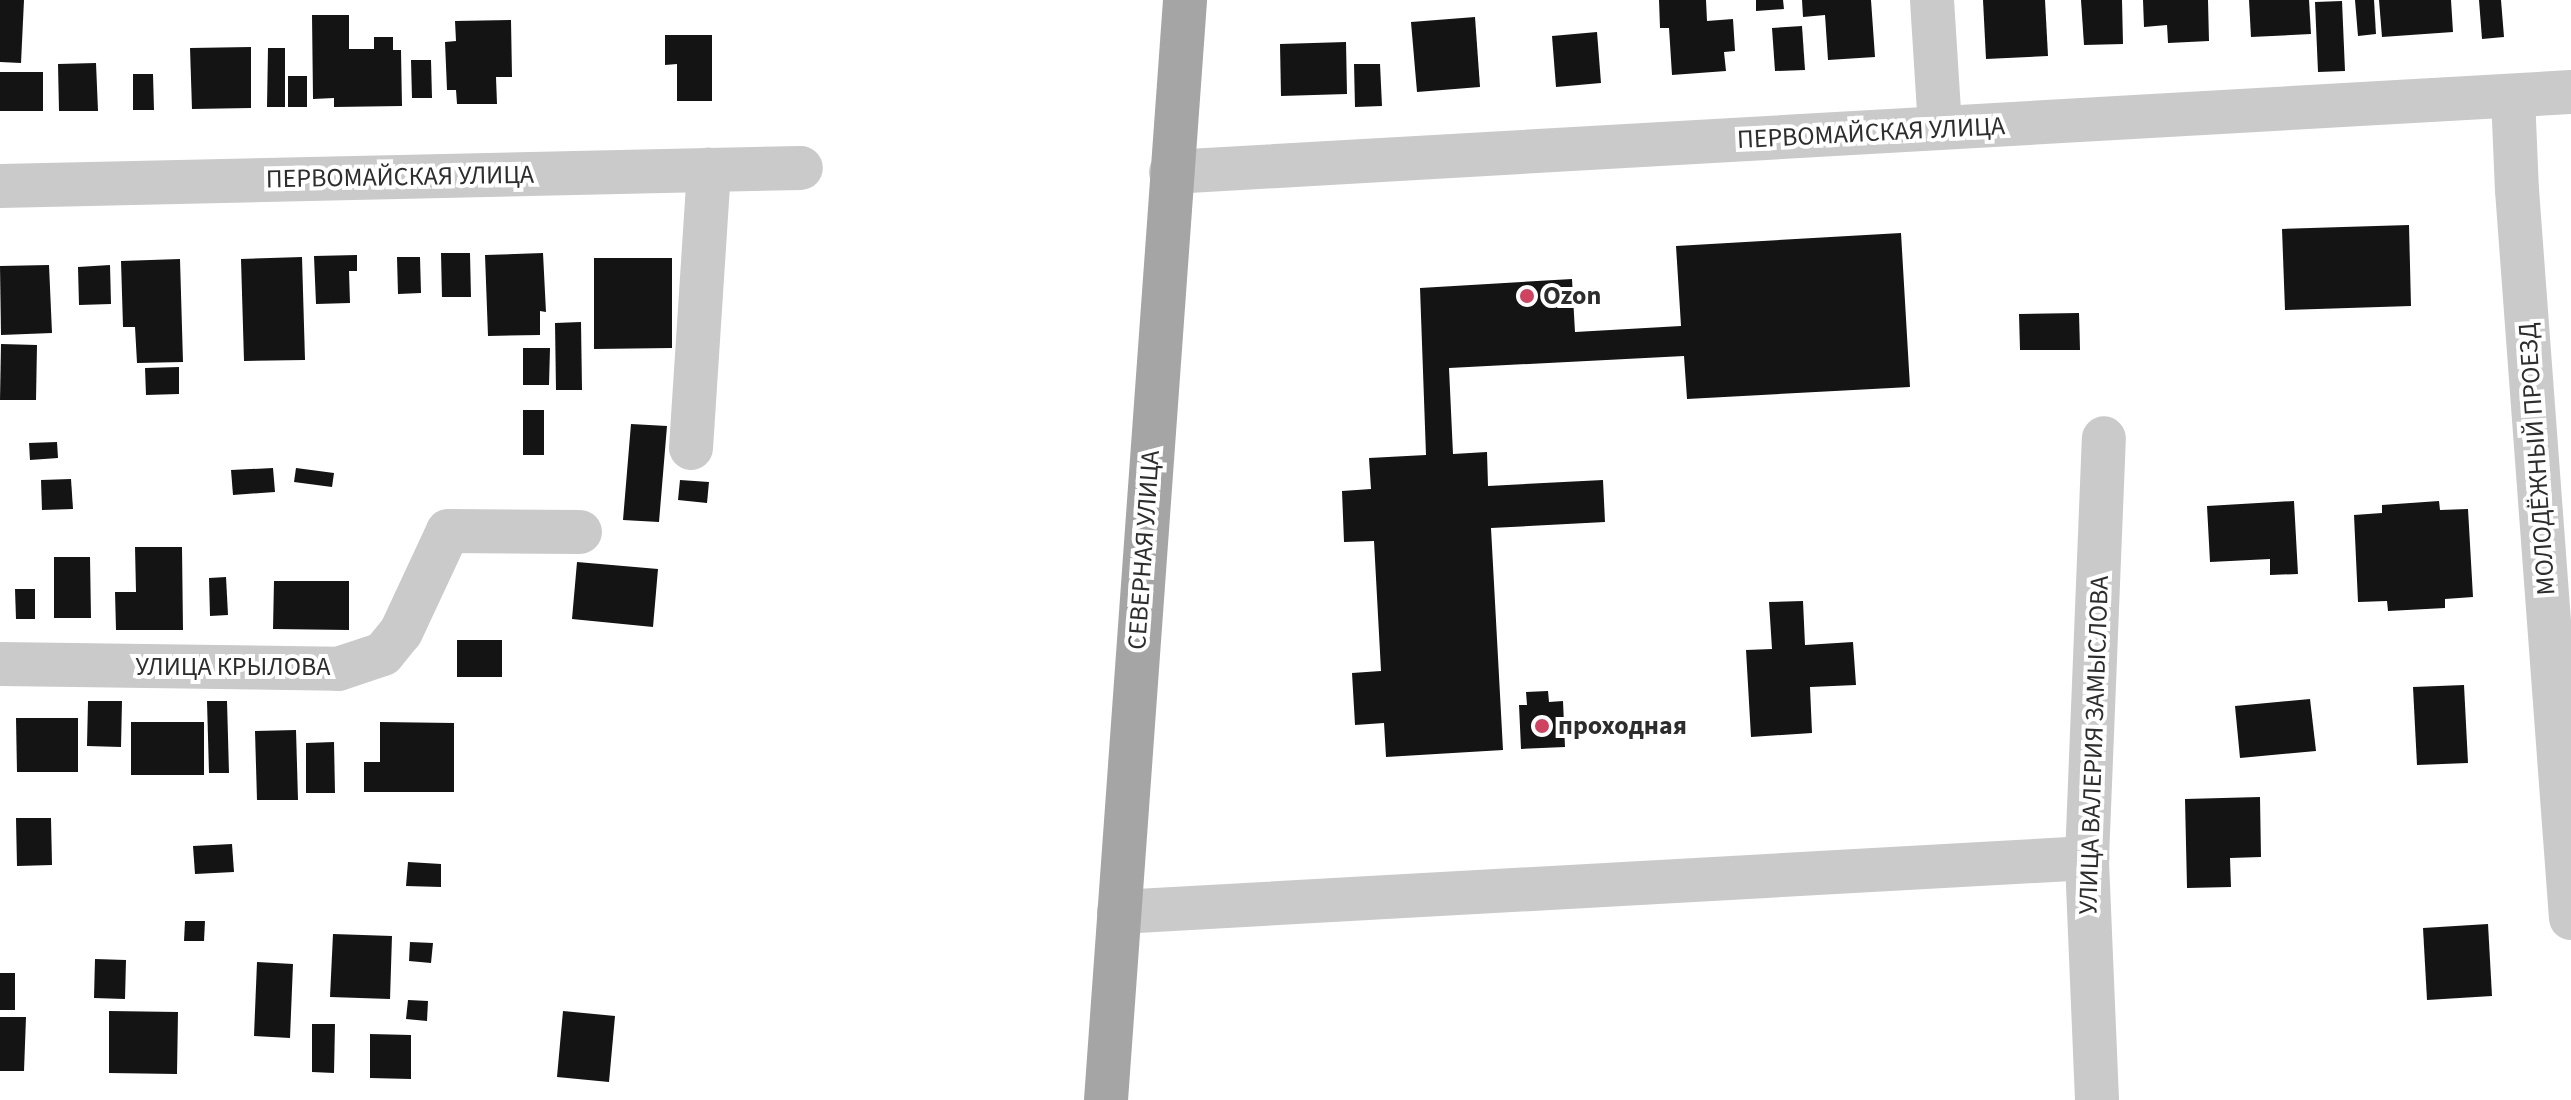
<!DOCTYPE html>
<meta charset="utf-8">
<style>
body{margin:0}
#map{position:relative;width:2571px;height:1100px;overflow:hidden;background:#fff;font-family:"Source Sans 3",sans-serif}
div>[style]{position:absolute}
.building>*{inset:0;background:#141414}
.minor>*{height:44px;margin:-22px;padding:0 22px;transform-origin:22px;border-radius:22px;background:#cacaca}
.major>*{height:44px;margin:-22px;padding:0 22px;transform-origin:22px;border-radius:22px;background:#a5a5a5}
.dots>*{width:22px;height:22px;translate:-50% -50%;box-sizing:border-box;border:4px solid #fff;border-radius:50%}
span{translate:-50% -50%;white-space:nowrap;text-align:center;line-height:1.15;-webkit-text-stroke:8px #fff;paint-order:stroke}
.street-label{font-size:26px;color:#2d2d2d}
.poi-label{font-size:26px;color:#2d2d2d;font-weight:700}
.left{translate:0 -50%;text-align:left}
</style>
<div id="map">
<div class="building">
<div style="clip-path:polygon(0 0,24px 0,21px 63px,0 62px)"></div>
<div style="clip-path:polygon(1659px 0,1706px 0,1707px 21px,1733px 19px,1735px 51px,1724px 52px,1726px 71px,1672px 75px,1669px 28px,1660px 28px)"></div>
<div style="clip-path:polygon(1756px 0,1783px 0,1784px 9px,1756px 11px)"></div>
<div style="clip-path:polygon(1802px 0,1871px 0,1875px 57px,1828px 60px,1825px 15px,1803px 17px)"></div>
<div style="clip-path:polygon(1983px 0,2045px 0,2048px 56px,1986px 59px)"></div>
<div style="clip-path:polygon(2081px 0,2122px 0,2123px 44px,2084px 45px)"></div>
<div style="clip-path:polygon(2143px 0,2208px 0,2209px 41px,2168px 43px,2167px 25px,2144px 27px)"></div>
<div style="clip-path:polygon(2249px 0,2309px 0,2311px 34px,2251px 37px)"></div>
<div style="clip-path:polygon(2355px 0,2374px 0,2376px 34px,2358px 36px)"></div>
<div style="clip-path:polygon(2379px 0,2451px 0,2453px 32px,2382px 37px)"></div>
<div style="clip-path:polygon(2479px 0,2501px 0,2504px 37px,2482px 39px)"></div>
<div style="clip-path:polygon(2342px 1px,2345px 71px,2318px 72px,2315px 2px)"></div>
<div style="clip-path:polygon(312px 15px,349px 15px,349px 49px,374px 49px,374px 37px,393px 37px,393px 50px,401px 50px,402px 106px,334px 107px,334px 98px,313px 99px)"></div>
<div style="clip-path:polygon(1475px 17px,1480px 87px,1417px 92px,1411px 22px)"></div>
<div style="clip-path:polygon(511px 20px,512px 77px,496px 77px,497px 104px,457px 104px,456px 90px,447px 90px,445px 42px,456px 41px,455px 21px)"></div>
<div style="clip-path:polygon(1802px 26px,1805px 70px,1775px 71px,1772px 28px)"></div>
<div style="clip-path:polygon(1597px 32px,1601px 83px,1556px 87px,1552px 36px)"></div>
<div style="clip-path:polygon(665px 35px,712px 35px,712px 101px,677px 101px,677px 64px,665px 65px)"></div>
<div style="clip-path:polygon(1346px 42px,1347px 94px,1281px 96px,1280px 44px)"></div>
<div style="clip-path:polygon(251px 47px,251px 108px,192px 109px,190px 48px)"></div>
<div style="clip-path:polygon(268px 48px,285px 48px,285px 107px,267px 107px)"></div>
<div style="clip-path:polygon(411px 60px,431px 60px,432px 98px,412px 98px)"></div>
<div style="clip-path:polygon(96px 63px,98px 111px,59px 111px,58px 64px)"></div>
<div style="clip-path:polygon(1354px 64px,1380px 64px,1382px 106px,1355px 107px)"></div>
<div style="clip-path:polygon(0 72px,43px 72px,43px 111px,0 111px)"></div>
<div style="clip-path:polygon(133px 74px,153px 74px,154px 110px,133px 110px)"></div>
<div style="clip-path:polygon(288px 76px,307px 76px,307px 107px,288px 107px)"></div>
<div style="clip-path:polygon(2409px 225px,2411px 306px,2285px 310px,2282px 229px)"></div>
<div style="clip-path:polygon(1901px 233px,1910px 387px,1687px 399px,1684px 356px,1449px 368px,1453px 454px,1487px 452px,1488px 486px,1603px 480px,1605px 522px,1491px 528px,1503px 750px,1386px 757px,1384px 723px,1355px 725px,1352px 673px,1381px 671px,1374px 541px,1344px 542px,1342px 491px,1371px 489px,1369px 458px,1426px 455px,1420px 288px,1572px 279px,1575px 332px,1681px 326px,1676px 246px)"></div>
<div style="clip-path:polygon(441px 253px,470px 253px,471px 297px,442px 297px)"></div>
<div style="clip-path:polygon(543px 253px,546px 312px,540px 311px,540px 335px,488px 336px,485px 255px)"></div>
<div style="clip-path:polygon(357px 255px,357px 271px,349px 271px,350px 303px,316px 304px,314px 256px)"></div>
<div style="clip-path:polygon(302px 257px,305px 360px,244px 361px,241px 259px)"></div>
<div style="clip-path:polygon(397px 257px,420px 257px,421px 293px,398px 294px)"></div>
<div style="clip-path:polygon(594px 258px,672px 258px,672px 348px,594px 349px)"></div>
<div style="clip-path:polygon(180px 259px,183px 362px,137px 363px,135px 327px,123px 327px,121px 261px)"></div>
<div style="clip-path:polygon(49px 265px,52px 333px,1px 335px,0 266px)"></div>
<div style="clip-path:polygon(110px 265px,111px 304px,79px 305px,78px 267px)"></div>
<div style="clip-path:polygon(2079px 313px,2080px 350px,2020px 350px,2019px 314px)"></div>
<div style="clip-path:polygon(581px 322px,582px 390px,556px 390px,555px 323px)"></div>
<div style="clip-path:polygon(1px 344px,37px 345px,36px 400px,0 400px)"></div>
<div style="clip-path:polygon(523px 348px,550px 348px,549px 385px,523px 385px)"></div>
<div style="clip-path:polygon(179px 367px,179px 394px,146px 395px,145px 368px)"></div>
<div style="clip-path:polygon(523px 410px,544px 410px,544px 455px,523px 455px)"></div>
<div style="clip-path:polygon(631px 424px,667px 426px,659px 522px,623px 520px)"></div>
<div style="clip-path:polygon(57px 442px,58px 458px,30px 460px,29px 443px)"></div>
<div style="clip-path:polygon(273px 468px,275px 492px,233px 495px,231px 470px)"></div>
<div style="clip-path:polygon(296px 468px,334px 473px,332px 487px,294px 482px)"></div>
<div style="clip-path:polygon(71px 479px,73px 509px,42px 510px,41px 480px)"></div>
<div style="clip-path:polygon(680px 480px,709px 482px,707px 503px,678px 500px)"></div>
<div style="clip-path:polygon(2294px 501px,2298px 574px,2270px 575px,2270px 559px,2210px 562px,2207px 506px)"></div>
<div style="clip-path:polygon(2439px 501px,2440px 510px,2468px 509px,2473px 597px,2445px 599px,2445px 608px,2388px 611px,2387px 601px,2358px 602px,2354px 515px,2382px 513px,2382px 505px)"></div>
<div style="clip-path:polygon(135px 547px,182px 547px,183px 630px,116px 630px,115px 592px,136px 592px)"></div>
<div style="clip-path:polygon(54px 557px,90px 557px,91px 618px,54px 618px)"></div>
<div style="clip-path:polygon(577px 562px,658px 569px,653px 627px,572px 619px)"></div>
<div style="clip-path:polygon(226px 577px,228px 615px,210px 616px,209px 578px)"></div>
<div style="clip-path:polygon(274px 581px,349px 581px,349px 630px,273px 629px)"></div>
<div style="clip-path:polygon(15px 589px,35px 589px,35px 619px,16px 619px)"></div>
<div style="clip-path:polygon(1803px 601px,1805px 645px,1853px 642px,1856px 685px,1810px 687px,1812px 733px,1751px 737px,1746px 650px,1772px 649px,1769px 602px)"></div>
<div style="clip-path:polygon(457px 640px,502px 640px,502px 677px,457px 677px)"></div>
<div style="clip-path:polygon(2464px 685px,2468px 763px,2417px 765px,2413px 687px)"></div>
<div style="clip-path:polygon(1548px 691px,1549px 702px,1563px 701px,1565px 747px,1521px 749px,1519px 705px,1527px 705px,1526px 692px)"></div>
<div style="clip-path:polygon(2310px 699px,2316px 751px,2240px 758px,2235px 706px)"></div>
<div style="clip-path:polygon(88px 701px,122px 701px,121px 747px,87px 746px)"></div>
<div style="clip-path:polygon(207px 701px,227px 701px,229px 773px,209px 773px)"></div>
<div style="clip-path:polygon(16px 718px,78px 718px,78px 772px,17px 772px)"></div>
<div style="clip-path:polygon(131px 722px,204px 722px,204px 775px,131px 775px)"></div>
<div style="clip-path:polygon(380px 722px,454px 723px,454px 792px,364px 792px,364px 762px,380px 762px)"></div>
<div style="clip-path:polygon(296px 730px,298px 800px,257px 800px,255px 731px)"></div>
<div style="clip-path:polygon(334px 742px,335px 793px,306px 793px,306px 743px)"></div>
<div style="clip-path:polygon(2260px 797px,2261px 857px,2230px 858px,2231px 887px,2187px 888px,2185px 799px)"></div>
<div style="clip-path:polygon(16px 818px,51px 818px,52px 865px,17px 866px)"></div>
<div style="clip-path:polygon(232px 844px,234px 872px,195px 874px,193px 846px)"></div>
<div style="clip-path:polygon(408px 862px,441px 864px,441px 887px,406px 886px)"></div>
<div style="clip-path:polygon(185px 921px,205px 921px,204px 941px,184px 941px)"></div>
<div style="clip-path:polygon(2488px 924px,2492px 996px,2427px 1000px,2423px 928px)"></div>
<div style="clip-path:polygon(333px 934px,392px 936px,390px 999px,330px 997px)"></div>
<div style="clip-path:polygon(410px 942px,433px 943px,431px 963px,409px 961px)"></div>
<div style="clip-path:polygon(95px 959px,126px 960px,125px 999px,94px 998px)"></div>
<div style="clip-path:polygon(257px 962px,293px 964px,290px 1038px,254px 1036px)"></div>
<div style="clip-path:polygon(0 973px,15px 973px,15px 1010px,0 1010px)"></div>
<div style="clip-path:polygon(408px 1000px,428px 1001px,427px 1021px,406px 1019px)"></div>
<div style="clip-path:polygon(109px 1011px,178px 1012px,177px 1074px,109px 1073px)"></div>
<div style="clip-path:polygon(563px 1011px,615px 1016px,609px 1082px,557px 1077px)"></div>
<div style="clip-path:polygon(0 1017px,26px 1017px,24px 1071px,0 1071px)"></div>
<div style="clip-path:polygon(312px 1024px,335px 1024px,334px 1073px,312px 1072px)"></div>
<div style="clip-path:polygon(370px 1034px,411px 1035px,411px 1079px,370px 1078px)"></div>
</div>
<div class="minor">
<div style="left:1932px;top:0;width:128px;rotate:86.4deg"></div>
<div style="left:2513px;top:96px;width:94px;rotate:87.6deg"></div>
<div style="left:2517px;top:190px;width:730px;rotate:85.76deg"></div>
<div style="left:1171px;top:172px;width:1402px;rotate:-3.27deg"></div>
<div style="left:0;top:186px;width:801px;rotate:-1.29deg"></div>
<div style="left:691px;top:448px;width:279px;rotate:-86.3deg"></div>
<div style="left:0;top:664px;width:338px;rotate:0.8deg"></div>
<div style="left:338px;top:669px;width:47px;rotate:-18.4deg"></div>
<div style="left:383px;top:654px;width:28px;rotate:-51deg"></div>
<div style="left:401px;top:632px;width:111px;rotate:-65deg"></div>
<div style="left:448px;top:531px;width:132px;rotate:0.4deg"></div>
<div style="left:1119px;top:912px;width:970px;rotate:-3.19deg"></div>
<div style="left:2097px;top:1100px;width:242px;rotate:-92.4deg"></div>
<div style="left:2087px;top:858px;width:420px;rotate:-87.7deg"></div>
</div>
<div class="major">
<div style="left:1106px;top:1100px;width:1103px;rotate:-85.89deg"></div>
</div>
<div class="dots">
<div style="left:1527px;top:296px;background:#cf4361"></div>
<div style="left:1542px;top:726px;background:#cf4361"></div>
</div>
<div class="street-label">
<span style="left:1871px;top:133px;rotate:-3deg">ПЕРВОМАЙСКАЯ УЛИЦА</span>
<span style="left:400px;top:177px;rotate:-1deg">ПЕРВОМАЙСКАЯ УЛИЦА</span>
<span style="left:2537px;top:459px;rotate:-94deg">МОЛОДЁЖНЫЙ ПРОЕЗД</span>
<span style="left:1144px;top:550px;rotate:-86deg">СЕВЕРНАЯ УЛИЦА</span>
<span style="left:233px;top:667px">УЛИЦА КРЫЛОВА</span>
<span style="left:2094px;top:745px;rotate:-88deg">УЛИЦА ВАЛЕРИЯ ЗАМЫСЛОВА</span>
</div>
<div class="poi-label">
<span class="left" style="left:1543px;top:296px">Ozon</span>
<span class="left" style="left:1558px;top:726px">проходная</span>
</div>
</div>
